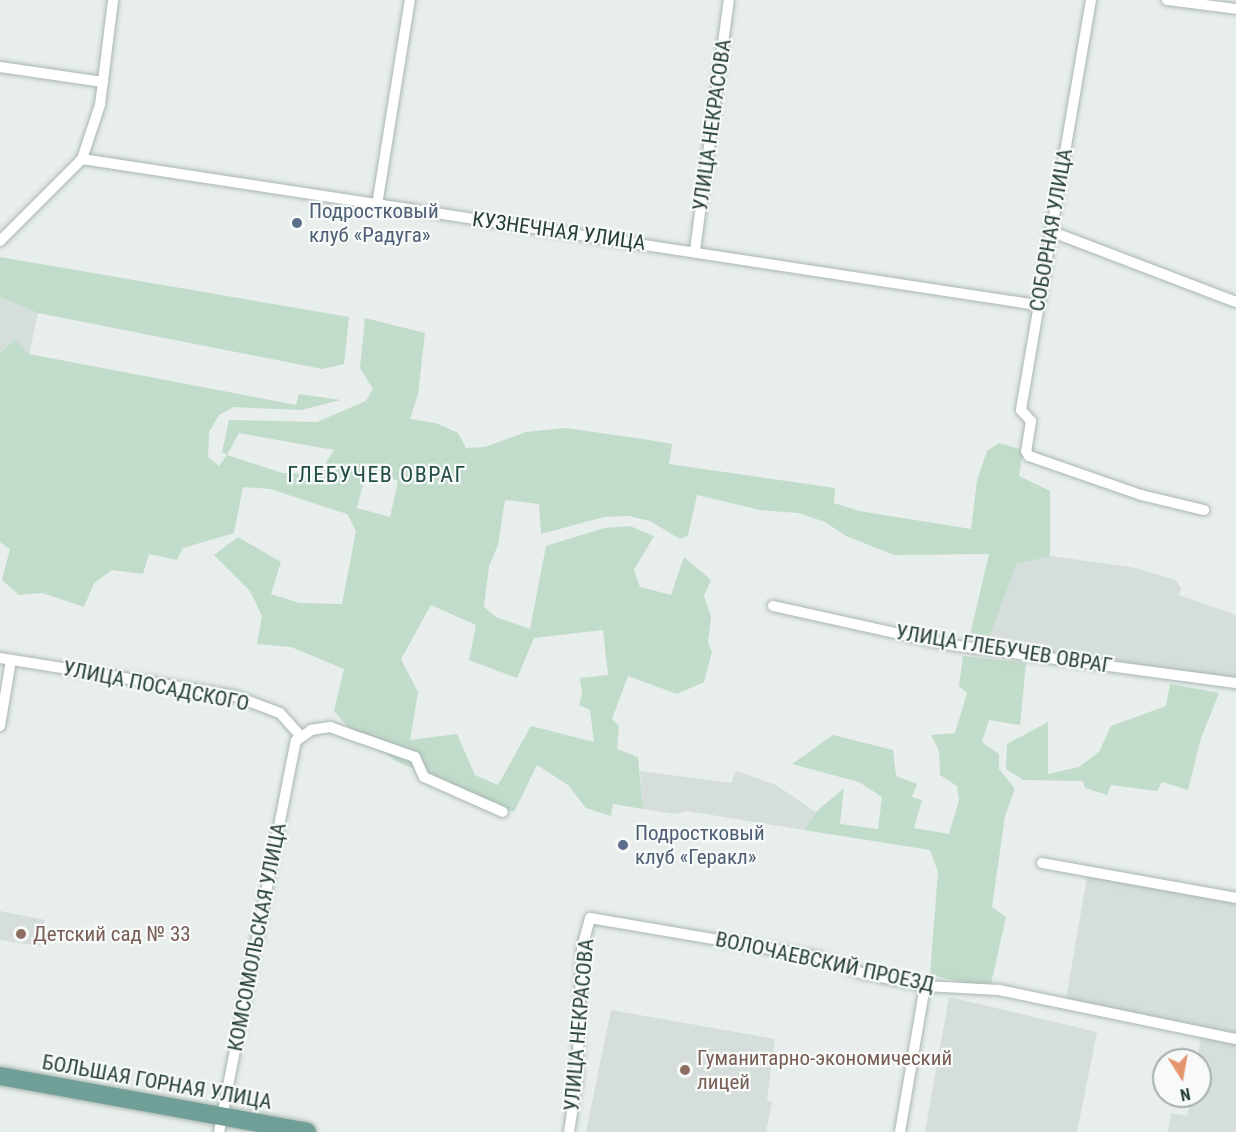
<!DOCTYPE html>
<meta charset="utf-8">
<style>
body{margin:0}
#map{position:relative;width:1236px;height:1132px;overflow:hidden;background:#e7eeeb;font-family:"Roboto Condensed",sans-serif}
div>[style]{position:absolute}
.built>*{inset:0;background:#d5deda}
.green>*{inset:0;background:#c2dccb}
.roads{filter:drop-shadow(0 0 2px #aab6b2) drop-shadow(0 0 2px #aab6b2)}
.minor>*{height:10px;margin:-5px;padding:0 5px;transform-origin:5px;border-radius:5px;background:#fff}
.primary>*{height:18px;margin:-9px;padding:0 9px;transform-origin:9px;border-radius:9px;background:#709f97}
.dots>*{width:16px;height:16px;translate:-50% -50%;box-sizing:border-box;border:3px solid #f7faf9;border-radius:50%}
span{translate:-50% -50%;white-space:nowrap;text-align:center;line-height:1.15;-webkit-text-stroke:4.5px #f7faf9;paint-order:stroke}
.street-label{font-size:21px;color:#273f3a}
.service-label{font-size:21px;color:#4e5e75}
.left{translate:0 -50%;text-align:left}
.education-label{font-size:21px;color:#785e54}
.neighbourhood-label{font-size:22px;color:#244f48;letter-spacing:1.5px}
.north{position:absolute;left:1152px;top:1048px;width:60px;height:60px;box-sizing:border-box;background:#f7faf9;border:2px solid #a4afad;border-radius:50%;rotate:169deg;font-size:16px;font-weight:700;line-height:24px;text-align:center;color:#273f3a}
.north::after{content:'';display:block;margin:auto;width:21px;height:27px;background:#e5956e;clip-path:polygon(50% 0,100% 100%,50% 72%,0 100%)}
</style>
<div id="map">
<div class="built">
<div style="clip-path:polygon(0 297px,38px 313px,29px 354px,15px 339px,0 353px)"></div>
<div style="clip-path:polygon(1003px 556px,1050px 556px,1136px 568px,1175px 580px,1181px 588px,1179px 595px,1236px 615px,1236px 678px,981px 642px)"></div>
<div style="clip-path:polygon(640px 771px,731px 783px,736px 771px,776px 785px,816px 812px,804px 830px,687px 811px,675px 814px,643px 809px)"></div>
<div style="clip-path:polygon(1087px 877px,1236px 902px,1236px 1033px,1066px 999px)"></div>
<div style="clip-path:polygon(0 911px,45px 920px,40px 946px,0 940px)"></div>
<div style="clip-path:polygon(949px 997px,1097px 1032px,1077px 1132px,925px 1132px)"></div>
<div style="clip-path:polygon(611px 1010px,775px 1039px,767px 1100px,772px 1102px,766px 1132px,586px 1132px)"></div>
<div style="clip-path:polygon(1201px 1037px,1236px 1044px,1236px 1132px,1168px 1132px,1171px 1113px,1187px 1116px,1191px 1096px,1200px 1096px,1197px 1060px)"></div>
</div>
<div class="green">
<div style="clip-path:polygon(0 257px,349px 317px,344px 364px,322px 369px,38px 313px,0 297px)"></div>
<div style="clip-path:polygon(evenodd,365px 318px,425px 333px,418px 394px,410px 419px,436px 423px,458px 433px,466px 448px,485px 447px,526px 432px,565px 428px,643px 439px,672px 444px,669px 464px,835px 488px,834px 503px,859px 511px,971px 529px,977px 480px,987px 451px,999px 443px,1023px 450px,1019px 476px,1050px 491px,1050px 556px,1016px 564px,989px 638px,981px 642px,969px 639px,989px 554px,894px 555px,846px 536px,825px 522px,798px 513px,760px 510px,697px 495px,688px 535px,680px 539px,650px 521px,629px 516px,604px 517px,541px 534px,539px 504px,505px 500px,498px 545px,489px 566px,484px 607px,496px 617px,530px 629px,546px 546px,604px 528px,630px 526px,654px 536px,634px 570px,640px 587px,671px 595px,684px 557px,711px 580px,704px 596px,711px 617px,708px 643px,712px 652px,704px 682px,677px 694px,628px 676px,612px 719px,619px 726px,617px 749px,638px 757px,643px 809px,613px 804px,611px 816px,586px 808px,568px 785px,537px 765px,514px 812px,396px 761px,346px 725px,334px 711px,344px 669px,291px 647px,257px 644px,262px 616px,250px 591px,214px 555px,238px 537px,281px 562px,271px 594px,299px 603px,342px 604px,356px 531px,347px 514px,270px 489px,243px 487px,234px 533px,183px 548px,177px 560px,149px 554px,143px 574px,112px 570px,94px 583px,84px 607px,42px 593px,19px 595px,2px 580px,10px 549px,0 542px,0 353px,15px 339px,29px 354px,296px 405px,299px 394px,341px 400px,301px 410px,234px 407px,219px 415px,209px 432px,208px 457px,219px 466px,227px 455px,222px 452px,229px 420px,317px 422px,366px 401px,373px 389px,360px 368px,365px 318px,239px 433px,334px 450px,319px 474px,282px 473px,227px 455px,239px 433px,365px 318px,367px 468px,398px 481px,390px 517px,357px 508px,367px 468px,365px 318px,431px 605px,476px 625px,469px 660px,517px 678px,534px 638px,603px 630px,608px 675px,580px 678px,582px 695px,579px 705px,590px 710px,594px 742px,531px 726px,498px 785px,475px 775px,457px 734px,410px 740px,418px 692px,401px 659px,431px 605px)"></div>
<div style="clip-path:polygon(963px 656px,1026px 663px,1020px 725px,989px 720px,982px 742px,999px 754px,999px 769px,1015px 789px,1005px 816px,992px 907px,1006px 917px,991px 984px,967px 983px,930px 975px,938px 872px,930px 850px,804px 830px,816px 812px,844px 788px,840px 824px,878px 829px,882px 797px,859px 782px,792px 764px,833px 735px,893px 750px,896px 776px,917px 784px,912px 797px,922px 800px,914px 828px,949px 834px,959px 800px,957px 786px,940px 775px,939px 751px,931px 735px,955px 733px,967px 693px,959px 686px)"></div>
<div style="clip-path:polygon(1170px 684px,1219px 693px,1201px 738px,1188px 790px,1162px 782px,1157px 791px,1111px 785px,1107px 795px,1085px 788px,1083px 781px,1023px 780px,1006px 769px,1007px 744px,1048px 722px,1048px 774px,1079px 767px,1099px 752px,1111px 726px,1166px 706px)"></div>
</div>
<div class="roads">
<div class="minor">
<div style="left:1091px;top:0;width:416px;rotate:99.7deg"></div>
<div style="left:1021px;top:410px;width:15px;rotate:48deg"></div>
<div style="left:1031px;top:421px;width:30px;rotate:99deg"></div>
<div style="left:1026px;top:451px;width:6px;rotate:59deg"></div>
<div style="left:1029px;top:456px;width:119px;rotate:19.2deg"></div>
<div style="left:1141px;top:495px;width:65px;rotate:13.4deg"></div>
<div style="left:1167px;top:0;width:70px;rotate:7.4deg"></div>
<div style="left:0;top:67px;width:104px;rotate:8.3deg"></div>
<div style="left:82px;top:159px;width:966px;rotate:8.69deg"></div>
<div style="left:377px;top:205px;width:208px;rotate:-80.9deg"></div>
<div style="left:1050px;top:231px;width:199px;rotate:20.9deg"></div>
<div style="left:0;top:241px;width:116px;rotate:-45deg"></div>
<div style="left:82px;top:159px;width:57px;rotate:-71.6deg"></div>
<div style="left:100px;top:105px;width:106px;rotate:-82.9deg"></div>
<div style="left:695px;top:250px;width:252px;rotate:-82.3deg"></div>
<div style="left:773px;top:606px;width:175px;rotate:12.5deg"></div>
<div style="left:944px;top:644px;width:295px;rotate:7.6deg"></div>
<div style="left:0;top:658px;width:238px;rotate:9.2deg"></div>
<div style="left:235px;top:696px;width:48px;rotate:20.7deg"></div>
<div style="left:280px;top:713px;width:31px;rotate:48deg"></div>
<div style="left:0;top:726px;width:67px;rotate:-80.5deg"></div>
<div style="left:1042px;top:863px;width:197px;rotate:10.2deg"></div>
<div style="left:219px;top:1132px;width:399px;rotate:-78.9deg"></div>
<div style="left:296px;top:741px;width:19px;rotate:-36deg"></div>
<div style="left:311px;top:730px;width:19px;rotate:-9deg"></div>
<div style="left:330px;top:727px;width:33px;rotate:20deg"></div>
<div style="left:361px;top:738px;width:57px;rotate:19.4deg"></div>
<div style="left:415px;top:757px;width:22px;rotate:66deg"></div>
<div style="left:424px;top:777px;width:86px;rotate:23.9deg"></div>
<div style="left:569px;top:1132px;width:53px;rotate:-81.3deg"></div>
<div style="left:577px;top:1080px;width:132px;rotate:-87.8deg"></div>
<div style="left:582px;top:948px;width:31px;rotate:-75deg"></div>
<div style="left:590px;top:918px;width:231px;rotate:9.7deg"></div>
<div style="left:818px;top:957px;width:46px;rotate:20.4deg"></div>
<div style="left:861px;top:973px;width:65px;rotate:11.5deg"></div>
<div style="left:925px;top:986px;width:74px;rotate:3.1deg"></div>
<div style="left:999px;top:990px;width:242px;rotate:11.7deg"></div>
<div style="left:900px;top:1132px;width:148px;rotate:-80.3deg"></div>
</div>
<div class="primary">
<div style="left:0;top:1076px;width:312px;rotate:10.3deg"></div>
</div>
</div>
<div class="dots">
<div style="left:297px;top:223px;background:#5c6f8a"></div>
<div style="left:623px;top:845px;background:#5c6f8a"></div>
<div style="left:21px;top:934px;background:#8d6e63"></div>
<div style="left:685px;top:1070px;background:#8d6e63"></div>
</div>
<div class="street-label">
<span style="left:712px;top:125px;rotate:-82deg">УЛИЦА НЕКРАСОВА</span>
<span style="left:1051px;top:230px;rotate:-80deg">СОБОРНАЯ УЛИЦА</span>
<span style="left:559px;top:231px;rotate:8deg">КУЗНЕЧНАЯ УЛИЦА</span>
<span style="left:1004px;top:649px;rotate:9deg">УЛИЦА ГЛЕБУЧЕВ ОВРАГ</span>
<span style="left:156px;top:686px;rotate:11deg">УЛИЦА ПОСАДСКОГО</span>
<span style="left:257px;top:937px;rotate:-79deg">КОМСОМОЛЬСКАЯ УЛИЦА</span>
<span style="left:825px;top:962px;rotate:12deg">ВОЛОЧАЕВСКИЙ ПРОЕЗД</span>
<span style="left:579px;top:1025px;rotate:-85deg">УЛИЦА НЕКРАСОВА</span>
<span style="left:157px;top:1082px;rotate:10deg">БОЛЬШАЯ ГОРНАЯ УЛИЦА</span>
</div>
<div class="service-label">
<span class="left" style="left:309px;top:223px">Подростковый<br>клуб «Радуга»</span>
<span class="left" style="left:635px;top:845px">Подростковый<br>клуб «Геракл»</span>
</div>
<div class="education-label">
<span class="left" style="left:33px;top:934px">Детский сад № 33</span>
<span class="left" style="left:697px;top:1070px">Гуманитарно-экономический<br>лицей</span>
</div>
<div class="neighbourhood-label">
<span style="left:377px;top:475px">ГЛЕБУЧЕВ ОВРАГ</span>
</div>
<div class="north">N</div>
</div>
